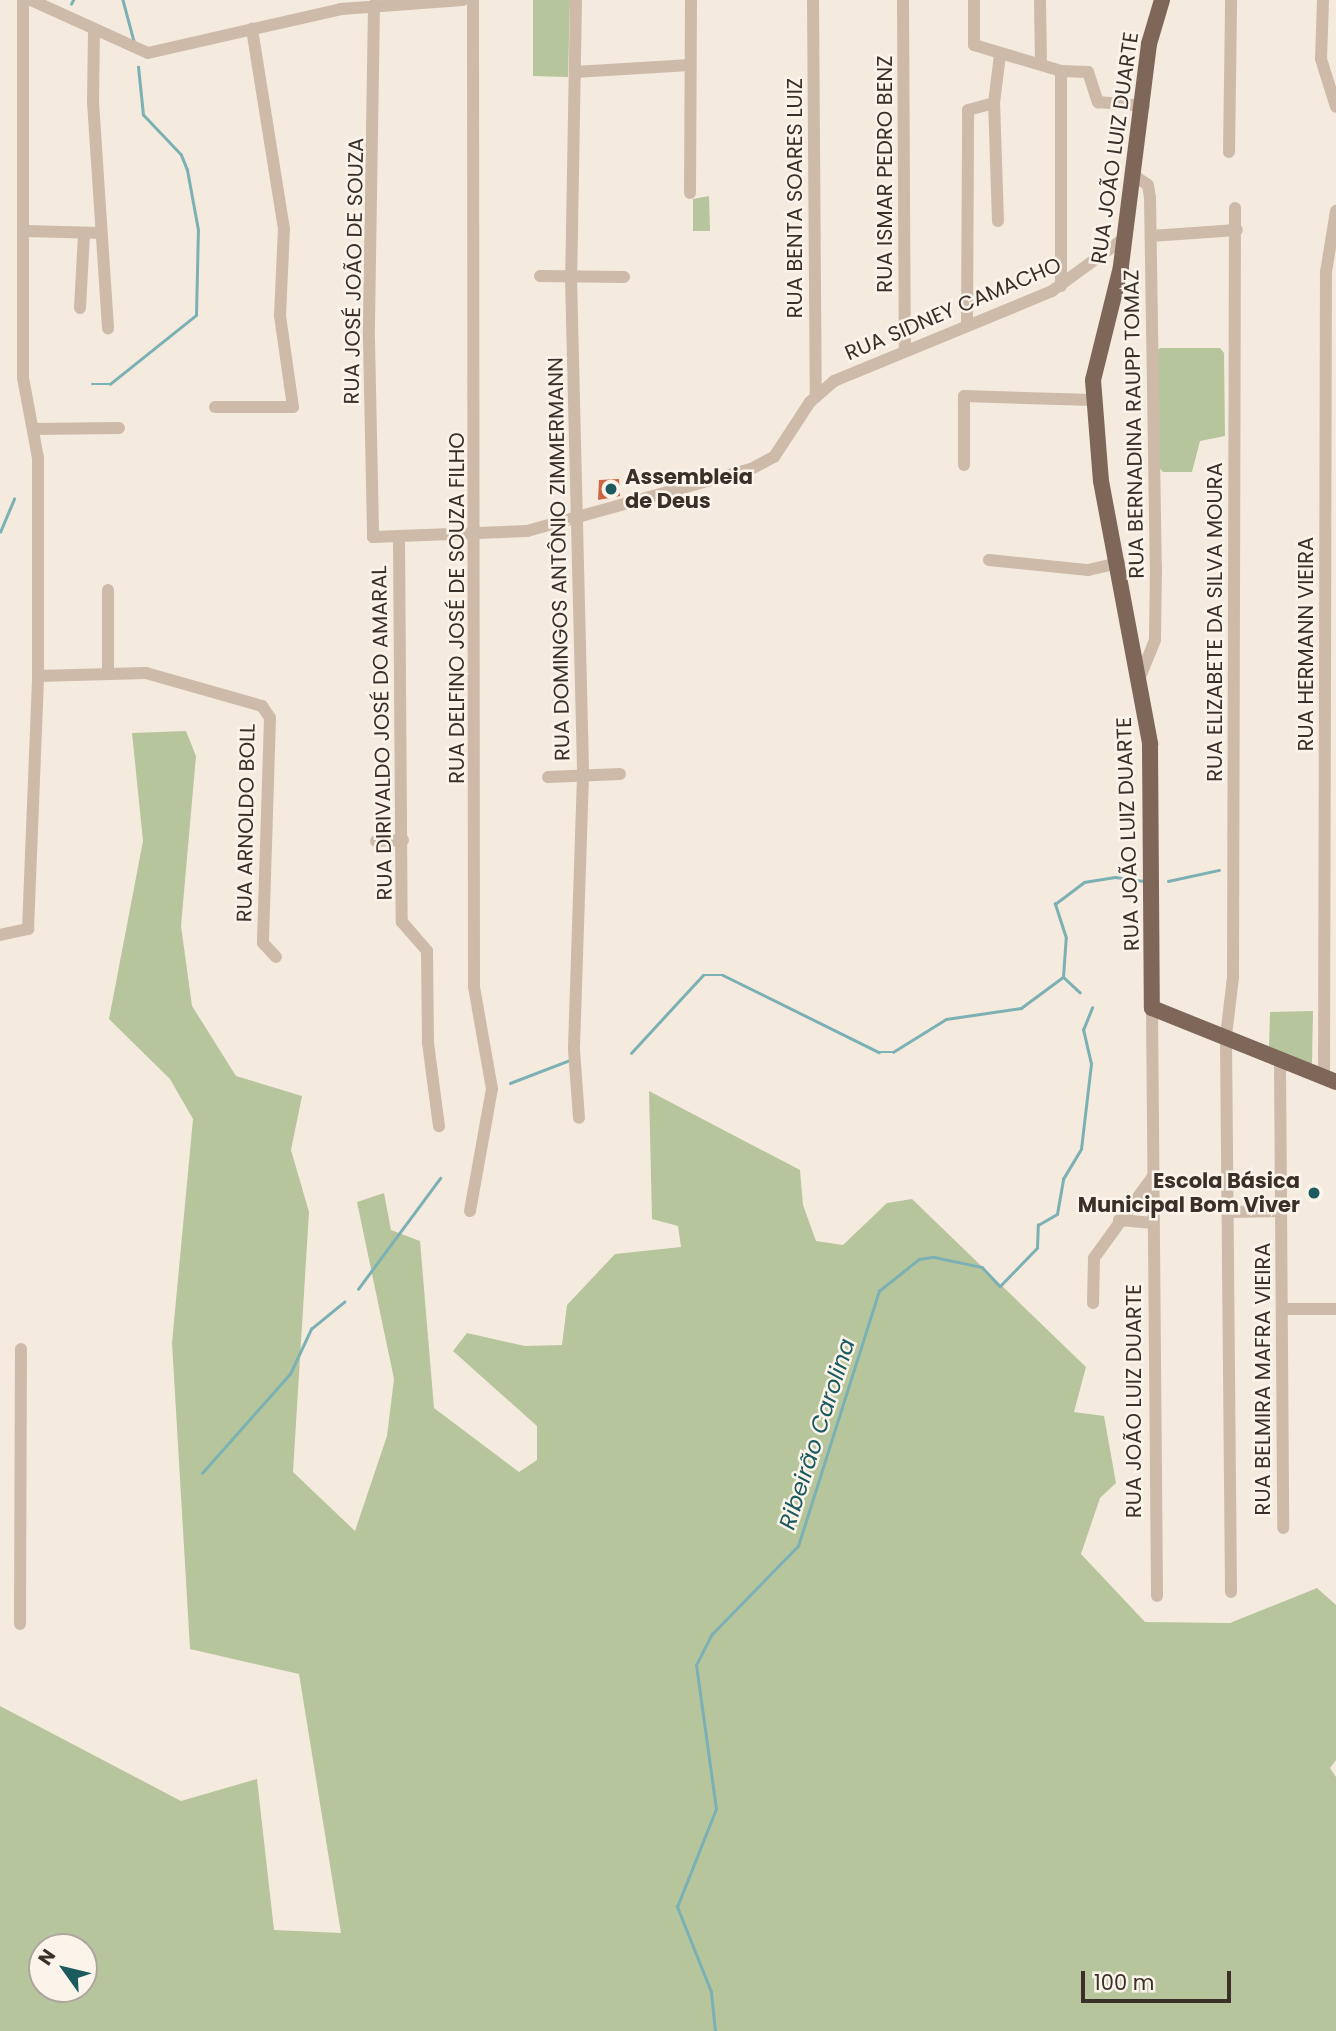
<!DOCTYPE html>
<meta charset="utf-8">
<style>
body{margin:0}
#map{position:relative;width:1336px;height:2031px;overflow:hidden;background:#f5eade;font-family:Poppins,sans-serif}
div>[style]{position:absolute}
.green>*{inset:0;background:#b7c59d}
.stream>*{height:2.5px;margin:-1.25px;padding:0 1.25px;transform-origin:1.25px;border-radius:1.25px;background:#7bb1b4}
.building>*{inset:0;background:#ce6542}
.minor>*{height:12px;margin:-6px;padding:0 6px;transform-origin:6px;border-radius:6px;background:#cebaa9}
.major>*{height:16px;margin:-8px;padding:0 8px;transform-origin:8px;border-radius:8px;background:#7e6659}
.dots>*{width:19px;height:19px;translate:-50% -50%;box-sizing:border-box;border:4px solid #fbf4eb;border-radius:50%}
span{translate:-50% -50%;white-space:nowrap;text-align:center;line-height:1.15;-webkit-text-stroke:5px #fbf4eb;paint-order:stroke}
.street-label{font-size:21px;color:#3b2f29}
.poi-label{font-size:21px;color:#3b2f29;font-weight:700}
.left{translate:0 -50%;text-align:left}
.right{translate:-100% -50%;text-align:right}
.water-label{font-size:23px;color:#1b5b60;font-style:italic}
.north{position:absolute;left:28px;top:1933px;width:70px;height:70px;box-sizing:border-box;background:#fbf4eb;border:2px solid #aea59d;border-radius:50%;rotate:304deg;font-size:19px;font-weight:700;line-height:28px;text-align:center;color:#3b2f29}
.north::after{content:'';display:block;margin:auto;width:24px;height:32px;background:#1b5b60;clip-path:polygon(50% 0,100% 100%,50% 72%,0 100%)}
.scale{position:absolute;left:1081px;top:1971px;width:150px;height:32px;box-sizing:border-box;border:4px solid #3b2f29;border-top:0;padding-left:9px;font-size:21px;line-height:24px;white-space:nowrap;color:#3b2f29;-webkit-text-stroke:5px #fbf4eb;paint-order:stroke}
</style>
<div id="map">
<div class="green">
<div style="clip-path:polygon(533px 0,570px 0,568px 77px,533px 76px)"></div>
<div style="clip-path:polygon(709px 196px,710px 231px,693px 231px,693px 199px)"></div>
<div style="clip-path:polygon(1160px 348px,1220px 348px,1224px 353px,1225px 436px,1200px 441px,1192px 472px,1163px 472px,1158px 466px,1156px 352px)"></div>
<div style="clip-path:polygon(evenodd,186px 731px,196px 756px,181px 926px,192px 1006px,236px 1076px,302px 1096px,291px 1150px,309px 1212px,293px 1472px,355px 1531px,387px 1436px,394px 1379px,357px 1202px,384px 1193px,391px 1230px,420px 1241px,434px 1408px,519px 1472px,537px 1460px,537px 1426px,453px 1351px,467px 1333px,525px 1346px,562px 1345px,567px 1305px,615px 1254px,681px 1247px,678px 1226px,652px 1219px,649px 1091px,800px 1170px,803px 1205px,816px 1241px,843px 1245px,887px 1203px,912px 1199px,1086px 1367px,1074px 1412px,1104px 1416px,1116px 1483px,1100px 1498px,1081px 1554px,1145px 1622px,1230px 1623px,1317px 1588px,1336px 1605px,1336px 1760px,1330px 1768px,1336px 1777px,1336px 2031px,0 2031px,0 1706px,181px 1801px,257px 1779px,274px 1930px,341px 1933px,299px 1674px,190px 1649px,172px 1343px,193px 1119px,170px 1079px,109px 1019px,143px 841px,132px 733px,186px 731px,42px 1947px,84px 1947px,84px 1989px,42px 1989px,42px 1947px)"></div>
<div style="clip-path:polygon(1313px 1011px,1312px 1064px,1269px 1049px,1270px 1012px)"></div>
</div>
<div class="stream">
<div style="left:123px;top:0;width:42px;rotate:75deg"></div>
<div style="left:71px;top:4px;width:4px;rotate:-63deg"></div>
<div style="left:92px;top:384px;width:18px"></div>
<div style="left:110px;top:384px;width:110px;rotate:-38.7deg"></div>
<div style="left:196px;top:315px;width:85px;rotate:-88.7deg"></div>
<div style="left:198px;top:230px;width:61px;rotate:-100.4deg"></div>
<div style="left:187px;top:170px;width:16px;rotate:-112deg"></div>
<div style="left:181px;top:155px;width:55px;rotate:-133.5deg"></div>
<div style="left:143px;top:115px;width:48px;rotate:-95.9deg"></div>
<div style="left:0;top:532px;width:36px;rotate:-67deg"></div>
<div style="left:1168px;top:881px;width:52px;rotate:-12.2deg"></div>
<div style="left:1080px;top:993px;width:23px;rotate:-137deg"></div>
<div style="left:1063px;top:977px;width:39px;rotate:-86deg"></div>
<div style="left:1066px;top:938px;width:36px;rotate:-108deg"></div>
<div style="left:1055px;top:904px;width:36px;rotate:-37deg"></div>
<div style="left:1084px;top:882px;width:31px;rotate:-9deg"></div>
<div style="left:1115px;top:877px;width:29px;rotate:8deg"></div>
<div style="left:631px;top:1053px;width:106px;rotate:-47.3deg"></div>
<div style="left:703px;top:975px;width:20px"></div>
<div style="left:723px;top:975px;width:174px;rotate:26.3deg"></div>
<div style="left:879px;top:1052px;width:14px"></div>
<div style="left:893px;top:1052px;width:62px;rotate:-31.9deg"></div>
<div style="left:946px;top:1019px;width:76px;rotate:-8.3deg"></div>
<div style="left:1021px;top:1008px;width:52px;rotate:-36.4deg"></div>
<div style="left:510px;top:1083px;width:64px;rotate:-21deg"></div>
<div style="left:358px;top:1289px;width:138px;rotate:-53.5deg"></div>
<div style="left:202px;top:1473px;width:132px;rotate:-48.4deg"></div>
<div style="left:290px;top:1374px;width:50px;rotate:-65deg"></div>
<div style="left:311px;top:1329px;width:43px;rotate:-39.3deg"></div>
<div style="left:715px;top:2031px;width:39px;rotate:-96deg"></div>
<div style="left:711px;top:1992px;width:92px;rotate:-111.8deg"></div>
<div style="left:677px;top:1907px;width:105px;rotate:-68.3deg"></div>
<div style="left:716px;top:1809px;width:145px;rotate:-97.9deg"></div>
<div style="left:696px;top:1665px;width:35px;rotate:-63deg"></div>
<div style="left:712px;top:1634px;width:123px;rotate:-45.7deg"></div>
<div style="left:798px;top:1546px;width:268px;rotate:-72.4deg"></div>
<div style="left:879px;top:1291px;width:51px;rotate:-38.7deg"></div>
<div style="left:919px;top:1259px;width:15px;rotate:-8deg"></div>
<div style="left:934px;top:1257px;width:49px;rotate:11.8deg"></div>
<div style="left:982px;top:1267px;width:26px;rotate:47deg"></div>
<div style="left:1000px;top:1286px;width:53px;rotate:-45.8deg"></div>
<div style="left:1037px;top:1248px;width:23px;rotate:-88deg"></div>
<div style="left:1038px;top:1225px;width:22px;rotate:-30deg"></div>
<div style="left:1057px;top:1214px;width:36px;rotate:-80deg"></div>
<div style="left:1063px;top:1179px;width:35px;rotate:-59deg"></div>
<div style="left:1081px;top:1149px;width:86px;rotate:-83.3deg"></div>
<div style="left:1091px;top:1064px;width:35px;rotate:-103deg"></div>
<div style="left:1083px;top:1030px;width:24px;rotate:-68deg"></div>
</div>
<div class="building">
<div style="clip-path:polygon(619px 479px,620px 496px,598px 500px,599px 480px)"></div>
</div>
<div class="minor">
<div style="left:31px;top:0;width:128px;rotate:24.4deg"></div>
<div style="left:148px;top:53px;width:198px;rotate:-12.8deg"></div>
<div style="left:341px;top:9px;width:122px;rotate:-4.2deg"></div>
<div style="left:576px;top:0;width:278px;rotate:91deg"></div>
<div style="left:571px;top:278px;width:498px;rotate:88.6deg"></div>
<div style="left:583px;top:776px;width:274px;rotate:91.9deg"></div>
<div style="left:574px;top:1050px;width:68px;rotate:85.8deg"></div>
<div style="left:813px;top:0;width:395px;rotate:89.6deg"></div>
<div style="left:903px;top:0;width:348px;rotate:89.7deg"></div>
<div style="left:974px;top:0;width:45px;rotate:90deg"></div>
<div style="left:974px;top:45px;width:91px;rotate:16.6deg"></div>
<div style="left:1061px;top:71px;width:27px;rotate:2deg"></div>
<div style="left:1088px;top:72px;width:32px;rotate:72deg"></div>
<div style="left:1098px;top:102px;width:46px;rotate:5deg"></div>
<div style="left:1040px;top:0;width:64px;rotate:89.1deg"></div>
<div style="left:1323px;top:0;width:59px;rotate:91.9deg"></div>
<div style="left:1321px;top:59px;width:50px;rotate:72.6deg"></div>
<div style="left:374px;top:5px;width:335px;rotate:90.9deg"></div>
<div style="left:369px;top:340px;width:197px;rotate:88.8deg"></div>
<div style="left:373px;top:537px;width:154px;rotate:-2.2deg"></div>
<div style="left:527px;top:531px;width:232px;rotate:-15.5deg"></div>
<div style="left:751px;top:469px;width:26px;rotate:-28deg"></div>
<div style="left:774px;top:457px;width:66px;rotate:-56.8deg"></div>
<div style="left:810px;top:402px;width:32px;rotate:-41deg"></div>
<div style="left:834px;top:381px;width:236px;rotate:-22.4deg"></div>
<div style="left:1052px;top:291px;width:88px;rotate:-36.2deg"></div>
<div style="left:94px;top:31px;width:71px;rotate:90.8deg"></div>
<div style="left:93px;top:102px;width:227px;rotate:86.2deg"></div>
<div style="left:575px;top:72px;width:115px;rotate:-3.5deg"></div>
<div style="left:1229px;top:152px;width:152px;rotate:-89.2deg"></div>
<div style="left:1136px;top:177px;width:14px;rotate:34deg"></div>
<div style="left:1148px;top:185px;width:13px;rotate:81deg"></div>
<div style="left:1150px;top:198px;width:368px;rotate:89.1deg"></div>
<div style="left:1156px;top:566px;width:74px;rotate:90.8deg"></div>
<div style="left:1155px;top:640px;width:37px;rotate:112deg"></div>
<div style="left:690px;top:193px;width:193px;rotate:-89.7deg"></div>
<div style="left:998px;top:221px;width:118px;rotate:-91.9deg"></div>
<div style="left:994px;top:103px;width:48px;rotate:-82.9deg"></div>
<div style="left:25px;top:231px;width:76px;rotate:1.5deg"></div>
<div style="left:1151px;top:236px;width:86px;rotate:-4deg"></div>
<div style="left:540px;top:276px;width:84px;rotate:0.7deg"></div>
<div style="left:1061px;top:286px;width:215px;rotate:-90deg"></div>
<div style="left:80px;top:308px;width:75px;rotate:-86.9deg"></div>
<div style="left:967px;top:326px;width:216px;rotate:-89.7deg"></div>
<div style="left:968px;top:110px;width:27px;rotate:-15deg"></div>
<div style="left:215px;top:407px;width:78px"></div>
<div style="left:293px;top:407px;width:92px;rotate:-98.1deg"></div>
<div style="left:280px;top:316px;width:87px;rotate:-87.4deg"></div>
<div style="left:284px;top:229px;width:203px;rotate:-99.1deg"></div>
<div style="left:33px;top:429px;width:86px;rotate:-0.7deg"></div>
<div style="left:964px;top:465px;width:69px;rotate:-90deg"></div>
<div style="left:964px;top:396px;width:129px;rotate:1.8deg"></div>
<div style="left:399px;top:538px;width:384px;rotate:89.6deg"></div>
<div style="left:402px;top:922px;width:38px;rotate:49deg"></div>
<div style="left:427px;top:951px;width:92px;rotate:89.4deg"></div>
<div style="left:428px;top:1043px;width:84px;rotate:82.5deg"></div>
<div style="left:989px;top:560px;width:100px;rotate:5.8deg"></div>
<div style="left:1088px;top:570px;width:32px;rotate:-13deg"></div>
<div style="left:108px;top:590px;width:83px;rotate:90deg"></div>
<div style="left:38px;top:676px;width:108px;rotate:-1.6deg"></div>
<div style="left:146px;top:673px;width:121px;rotate:15.9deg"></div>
<div style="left:262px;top:706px;width:14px;rotate:56deg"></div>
<div style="left:270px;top:718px;width:225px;rotate:91.8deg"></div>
<div style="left:263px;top:943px;width:19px;rotate:47deg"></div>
<div style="left:548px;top:777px;width:72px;rotate:-2.4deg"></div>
<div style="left:376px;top:841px;width:27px;rotate:-2deg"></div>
<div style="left:0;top:935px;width:29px;rotate:-12deg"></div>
<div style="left:28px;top:929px;width:253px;rotate:-87.7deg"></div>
<div style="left:38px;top:676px;width:218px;rotate:-90deg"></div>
<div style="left:38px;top:458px;width:81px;rotate:-100.6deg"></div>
<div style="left:23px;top:378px;width:378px;rotate:-90deg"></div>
<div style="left:1152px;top:1008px;width:588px;rotate:89.51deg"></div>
<div style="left:1280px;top:1062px;width:466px;rotate:89.6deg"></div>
<div style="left:1324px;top:1078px;width:806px;rotate:-89.86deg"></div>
<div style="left:1326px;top:272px;width:62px;rotate:-80.7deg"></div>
<div style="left:470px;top:1211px;width:124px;rotate:-79.8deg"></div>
<div style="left:492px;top:1089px;width:104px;rotate:-100deg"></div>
<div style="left:474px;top:987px;width:987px;rotate:-90.06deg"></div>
<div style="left:1228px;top:1212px;width:54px;rotate:-1.1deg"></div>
<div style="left:1119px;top:1220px;width:35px;rotate:5deg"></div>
<div style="left:1093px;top:1303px;width:45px;rotate:-88.7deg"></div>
<div style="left:1094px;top:1258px;width:102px;rotate:-54.1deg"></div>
<div style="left:1283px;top:1309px;width:53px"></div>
<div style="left:1231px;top:1592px;width:556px;rotate:-90.52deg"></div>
<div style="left:1226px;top:1036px;width:59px;rotate:-83.2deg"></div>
<div style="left:1233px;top:977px;width:769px;rotate:-89.85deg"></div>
<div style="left:20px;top:1624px;width:275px;rotate:-89.8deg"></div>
</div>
<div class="major">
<div style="left:1162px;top:0;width:46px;rotate:106.5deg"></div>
<div style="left:1149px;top:44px;width:225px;rotate:97.2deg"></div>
<div style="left:1121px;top:267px;width:116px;rotate:103.9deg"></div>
<div style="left:1093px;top:380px;width:101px;rotate:85.5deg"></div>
<div style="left:1101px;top:481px;width:268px;rotate:79.4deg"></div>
<div style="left:1150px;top:744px;width:264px;rotate:89.6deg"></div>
<div style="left:1152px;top:1008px;width:198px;rotate:21.9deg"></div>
</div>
<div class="dots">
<div style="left:611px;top:489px;background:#1b5b60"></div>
<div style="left:1314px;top:1193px;background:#1b5b60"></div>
</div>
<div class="street-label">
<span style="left:1115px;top:148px;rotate:-82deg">RUA JOÃO LUIZ DUARTE</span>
<span style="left:885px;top:174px;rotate:-90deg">RUA ISMAR PEDRO BENZ</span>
<span style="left:795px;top:198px;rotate:-90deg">RUA BENTA SOARES LUIZ</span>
<span style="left:354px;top:271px;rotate:-89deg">RUA JOSÉ JOÃO DE SOUZA</span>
<span style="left:953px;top:309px;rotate:-23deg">RUA SIDNEY CAMACHO</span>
<span style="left:1134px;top:424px;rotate:-91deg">RUA BERNADINA RAUPP TOMAZ</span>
<span style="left:559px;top:559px;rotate:-91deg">RUA DOMINGOS ANTÔNIO ZIMMERMANN</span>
<span style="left:457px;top:608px;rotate:-90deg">RUA DELFINO JOSÉ DE SOUZA FILHO</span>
<span style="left:1215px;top:622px;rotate:-90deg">RUA ELIZABETE DA SILVA MOURA</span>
<span style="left:1306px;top:644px;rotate:-90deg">RUA HERMANN VIEIRA</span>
<span style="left:382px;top:733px;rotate:-91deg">RUA DIRIVALDO JOSÉ DO AMARAL</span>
<span style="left:246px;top:823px;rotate:-89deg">RUA ARNOLDO BOLL</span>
<span style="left:1128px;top:834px;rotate:-92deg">RUA JOÃO LUIZ DUARTE</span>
<span style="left:1263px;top:1379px;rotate:-90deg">RUA BELMIRA MAFRA VIEIRA</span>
<span style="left:1134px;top:1401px;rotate:-90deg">RUA JOÃO LUIZ DUARTE</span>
</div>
<div class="poi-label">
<span class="left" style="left:625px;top:489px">Assembleia<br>de Deus</span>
<span class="right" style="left:1300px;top:1193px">Escola Básica<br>Municipal Bom Viver</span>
</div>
<div class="water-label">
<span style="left:817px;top:1434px;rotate:-72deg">Ribeirão Carolina</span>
</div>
<div class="north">N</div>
<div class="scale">100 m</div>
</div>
